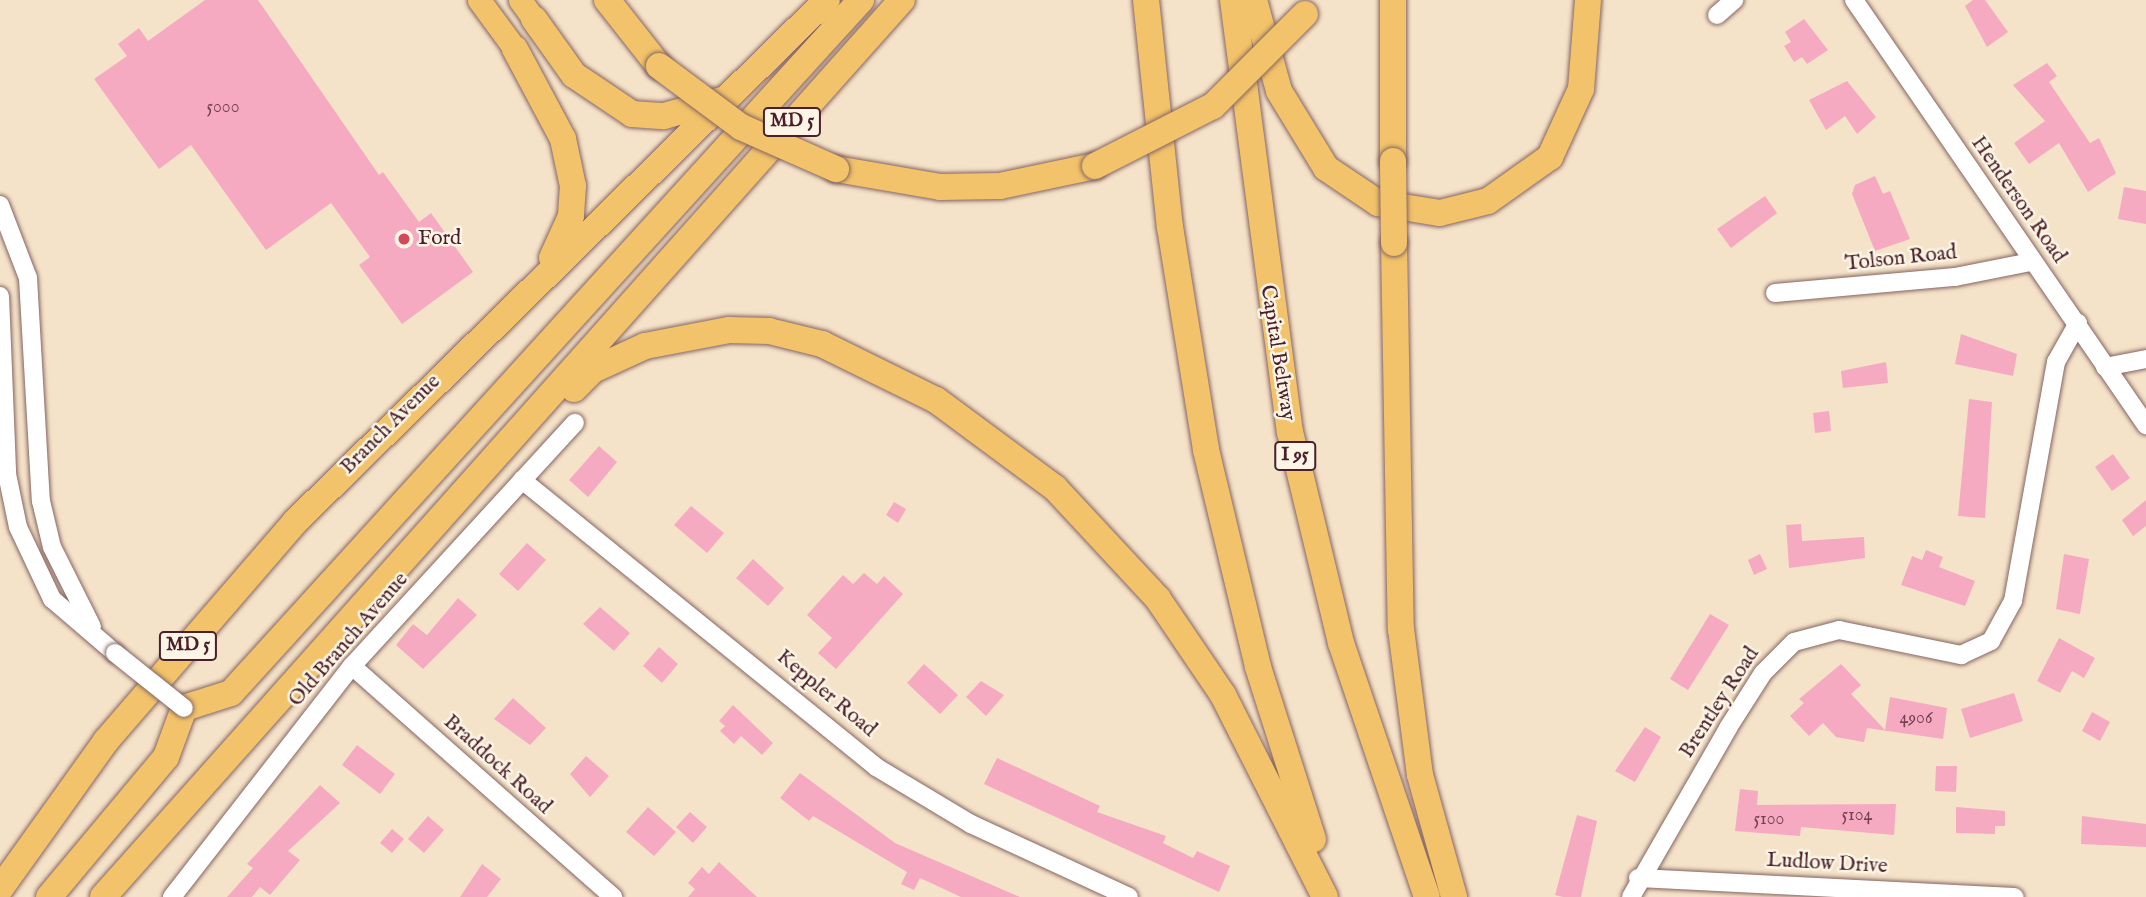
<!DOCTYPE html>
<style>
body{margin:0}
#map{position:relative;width:2146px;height:897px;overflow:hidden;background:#f5e3c9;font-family:"IM FELL English",serif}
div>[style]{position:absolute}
.building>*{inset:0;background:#f6aac2}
.roads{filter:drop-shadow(0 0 2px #866462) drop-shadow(0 0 2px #866462)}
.minor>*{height:18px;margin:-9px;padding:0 9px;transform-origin:9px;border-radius:9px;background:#fff}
.major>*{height:23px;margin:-11.5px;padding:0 11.5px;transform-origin:11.5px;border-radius:11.5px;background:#f2c36a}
.highway>*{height:26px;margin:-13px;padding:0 13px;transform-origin:13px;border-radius:13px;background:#f2c36a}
.bridges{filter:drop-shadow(0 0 2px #866462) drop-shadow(0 0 2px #866462)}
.minor-bridge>*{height:18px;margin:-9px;padding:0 9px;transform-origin:9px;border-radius:9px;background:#fff}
.highway-bridge>*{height:26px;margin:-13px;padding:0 13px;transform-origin:13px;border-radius:13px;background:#f2c36a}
.dots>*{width:19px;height:19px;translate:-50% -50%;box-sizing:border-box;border:4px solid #fcf5e5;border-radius:50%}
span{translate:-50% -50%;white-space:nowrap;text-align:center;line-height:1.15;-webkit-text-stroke:5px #fcf5e5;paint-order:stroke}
.number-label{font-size:18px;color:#754251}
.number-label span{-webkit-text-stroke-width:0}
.shield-label span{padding:2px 5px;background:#fcf5e5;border:2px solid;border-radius:5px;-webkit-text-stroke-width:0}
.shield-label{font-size:19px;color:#4a1f2b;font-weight:700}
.street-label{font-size:21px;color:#4a1f2b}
.poi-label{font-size:21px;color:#4a1f2b}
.left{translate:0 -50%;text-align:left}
</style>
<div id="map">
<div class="building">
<div style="clip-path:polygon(205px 0,258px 0,379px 175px,383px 172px,419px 222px,431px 213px,473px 272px,402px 324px,359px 265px,370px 257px,331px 203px,266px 250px,191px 145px,159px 169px,94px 79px,127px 56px,118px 44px,139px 28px,148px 41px)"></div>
<div style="clip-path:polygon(1973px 0,1985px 0,2008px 32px,1987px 47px,1965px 6px)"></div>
<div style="clip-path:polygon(1804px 19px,1828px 50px,1807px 64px,1802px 57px,1794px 62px,1784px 46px,1791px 42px,1785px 32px)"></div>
<div style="clip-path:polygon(2047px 63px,2057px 76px,2049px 82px,2090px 143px,2099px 138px,2116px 173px,2088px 192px,2059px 143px,2029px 164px,2014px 143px,2045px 121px,2013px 85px)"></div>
<div style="clip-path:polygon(1847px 81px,1876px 117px,1857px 134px,1845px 116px,1826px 130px,1809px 100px)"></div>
<div style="clip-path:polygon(1875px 176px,1883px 194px,1890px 191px,1910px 239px,1875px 251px,1852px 194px,1855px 185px)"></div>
<div style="clip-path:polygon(2124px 187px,2146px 191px,2146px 224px,2118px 219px)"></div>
<div style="clip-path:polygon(1765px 196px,1777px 213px,1731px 248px,1717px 229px)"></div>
<div style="clip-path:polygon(1961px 334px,2017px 354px,2013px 376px,1955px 364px)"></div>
<div style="clip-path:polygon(1886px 362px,1888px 383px,1843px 388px,1841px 371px)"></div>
<div style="clip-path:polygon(1969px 399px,1992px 402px,1985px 518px,1958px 516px)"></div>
<div style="clip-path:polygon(1829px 411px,1831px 431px,1815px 433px,1813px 413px)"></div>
<div style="clip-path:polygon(599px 446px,617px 462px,588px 497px,569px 480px)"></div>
<div style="clip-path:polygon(2113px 454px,2130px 478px,2112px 491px,2095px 467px)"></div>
<div style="clip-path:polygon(2146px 500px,2146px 526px,2133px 536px,2122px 520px)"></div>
<div style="clip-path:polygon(894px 502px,906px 509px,898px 523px,886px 515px)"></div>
<div style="clip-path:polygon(691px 506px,724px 533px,707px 553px,674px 525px)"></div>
<div style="clip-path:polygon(1801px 524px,1802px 541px,1864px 537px,1865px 558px,1789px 568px,1786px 525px)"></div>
<div style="clip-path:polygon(527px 543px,546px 560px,518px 591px,499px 574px)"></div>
<div style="clip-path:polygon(1926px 550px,1943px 557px,1939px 567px,1975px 581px,1965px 606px,1901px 585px,1912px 556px,1922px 560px)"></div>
<div style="clip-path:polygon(1760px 554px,1767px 569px,1754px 575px,1748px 560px)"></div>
<div style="clip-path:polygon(2064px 554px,2089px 559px,2080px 614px,2056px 609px)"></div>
<div style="clip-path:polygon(753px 559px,784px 588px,768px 606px,736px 578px)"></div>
<div style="clip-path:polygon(864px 573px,877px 584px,884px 576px,903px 594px,836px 669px,818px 653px,832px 638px,807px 615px,843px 575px,853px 584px)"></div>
<div style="clip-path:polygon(458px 598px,477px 615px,423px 669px,396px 645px,413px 624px,427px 635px)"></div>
<div style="clip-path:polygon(600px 607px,630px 633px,614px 651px,583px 624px)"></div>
<div style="clip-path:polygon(1710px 614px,1729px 625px,1688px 690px,1670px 679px)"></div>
<div style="clip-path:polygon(2059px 638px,2095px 658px,2084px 678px,2072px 671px,2060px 693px,2037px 681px)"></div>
<div style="clip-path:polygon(659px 647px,678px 664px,662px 683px,643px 666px)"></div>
<div style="clip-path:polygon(924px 664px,958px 695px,940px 714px,907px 683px)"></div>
<div style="clip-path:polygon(1841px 664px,1861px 685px,1851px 694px,1885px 730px,1890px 697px,1947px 708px,1943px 739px,1867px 728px,1864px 742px,1836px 737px,1823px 723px,1809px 736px,1790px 716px,1804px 703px,1799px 699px)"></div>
<div style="clip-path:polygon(981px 681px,1004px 695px,986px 716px,966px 697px)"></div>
<div style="clip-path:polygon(2014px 693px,2023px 721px,1970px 738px,1961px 709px)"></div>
<div style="clip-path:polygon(513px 698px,546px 728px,530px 745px,494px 719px)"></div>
<div style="clip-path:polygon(733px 705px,773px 743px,762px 755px,741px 736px,734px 744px,720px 731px,725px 726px,719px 721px)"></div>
<div style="clip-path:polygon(2092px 712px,2110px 722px,2100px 741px,2082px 731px)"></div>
<div style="clip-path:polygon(1645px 727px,1661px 737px,1635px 782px,1615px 771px)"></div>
<div style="clip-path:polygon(357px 745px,395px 774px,380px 794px,342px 765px)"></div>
<div style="clip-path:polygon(586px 756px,609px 776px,590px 797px,570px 774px)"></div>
<div style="clip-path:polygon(997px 758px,1100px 806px,1097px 812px,1166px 836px,1163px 843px,1193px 858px,1197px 851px,1230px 866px,1219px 892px,984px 784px)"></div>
<div style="clip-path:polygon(1936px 766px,1957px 766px,1956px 792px,1935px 791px)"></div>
<div style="clip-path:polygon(800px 773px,895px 843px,1020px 897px,961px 897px,920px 878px,914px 890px,901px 884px,907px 872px,813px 816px,809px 821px,780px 798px)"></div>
<div style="clip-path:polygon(320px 785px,340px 803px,288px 851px,300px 860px,270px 895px,260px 887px,252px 897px,227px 897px,253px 868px,247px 864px)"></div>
<div style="clip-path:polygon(1740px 789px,1758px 791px,1757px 805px,1896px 804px,1894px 835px,1801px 827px,1800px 836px,1735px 831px)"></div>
<div style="clip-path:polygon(648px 807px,676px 832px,654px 856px,626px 832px)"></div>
<div style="clip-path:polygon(1956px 807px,2005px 811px,2005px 826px,1995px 826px,1995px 834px,1956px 833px)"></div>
<div style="clip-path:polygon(690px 812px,707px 827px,693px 843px,676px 827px)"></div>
<div style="clip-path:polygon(1577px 815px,1597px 821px,1581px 897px,1563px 897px,1555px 895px)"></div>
<div style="clip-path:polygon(428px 816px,444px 830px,424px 853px,408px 839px)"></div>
<div style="clip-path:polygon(2082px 816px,2146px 824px,2146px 847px,2081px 844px)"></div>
<div style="clip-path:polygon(392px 829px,404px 839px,392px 853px,380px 843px)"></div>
<div style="clip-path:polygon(719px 862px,757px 897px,688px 897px,695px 889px,688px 883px,702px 867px,709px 874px)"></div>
<div style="clip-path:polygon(482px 864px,501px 879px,487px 897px,460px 897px)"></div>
</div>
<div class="roads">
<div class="minor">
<div style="left:1854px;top:0;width:516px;rotate:55.51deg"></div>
<div style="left:1717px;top:15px;width:23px;rotate:-41deg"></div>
<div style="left:0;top:205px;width:78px;rotate:69deg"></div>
<div style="left:28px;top:278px;width:223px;rotate:86.7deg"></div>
<div style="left:41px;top:501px;width:47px;rotate:76.6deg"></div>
<div style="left:52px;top:547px;width:89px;rotate:63.4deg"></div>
<div style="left:1775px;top:293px;width:181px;rotate:-5.1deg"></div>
<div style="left:1955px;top:277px;width:77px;rotate:-11.2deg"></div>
<div style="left:0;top:296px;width:178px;rotate:87.7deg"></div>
<div style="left:7px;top:474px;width:54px;rotate:78.3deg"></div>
<div style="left:18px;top:527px;width:80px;rotate:64.7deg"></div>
<div style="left:52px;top:599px;width:83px;rotate:40.6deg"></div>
<div style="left:2105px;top:367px;width:42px;rotate:-11deg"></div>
<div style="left:522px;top:480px;width:456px;rotate:39deg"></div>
<div style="left:876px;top:767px;width:111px;rotate:31deg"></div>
<div style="left:971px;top:824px;width:174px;rotate:24.8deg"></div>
<div style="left:352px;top:666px;width:349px;rotate:41.5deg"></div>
<div style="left:1638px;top:878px;width:377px;rotate:2.9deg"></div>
<div style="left:172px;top:897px;width:293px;rotate:-52.1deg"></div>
<div style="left:352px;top:666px;width:330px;rotate:-47.5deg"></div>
<div style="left:1631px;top:897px;width:195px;rotate:-60.1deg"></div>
<div style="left:1728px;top:728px;width:65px;rotate:-57.5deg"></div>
<div style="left:1763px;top:673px;width:44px;rotate:-45deg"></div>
<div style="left:1794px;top:642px;width:47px;rotate:-14.9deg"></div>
<div style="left:1839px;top:630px;width:125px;rotate:11.6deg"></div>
<div style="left:1961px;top:655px;width:33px;rotate:-25deg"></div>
<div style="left:1991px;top:641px;width:46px;rotate:-61.2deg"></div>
<div style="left:2013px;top:601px;width:243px;rotate:-79.8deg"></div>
<div style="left:2056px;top:362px;width:45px;rotate:-60.6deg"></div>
</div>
<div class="major">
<div style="left:479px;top:0;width:61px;rotate:53.7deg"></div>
<div style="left:520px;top:0;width:24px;rotate:54deg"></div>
</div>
<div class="highway">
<div style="left:607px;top:0;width:84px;rotate:51.8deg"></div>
<div style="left:1146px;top:0;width:228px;rotate:84deg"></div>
<div style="left:1170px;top:227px;width:226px;rotate:80.8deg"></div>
<div style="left:1206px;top:450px;width:223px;rotate:76.5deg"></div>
<div style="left:1258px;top:667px;width:181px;rotate:72.3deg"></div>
<div style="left:1233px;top:0;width:436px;rotate:82.5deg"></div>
<div style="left:1290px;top:432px;width:217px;rotate:76.4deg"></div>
<div style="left:1341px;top:643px;width:268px;rotate:71.3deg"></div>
<div style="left:1254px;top:0;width:94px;rotate:74.6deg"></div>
<div style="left:1279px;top:91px;width:90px;rotate:58.6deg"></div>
<div style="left:1326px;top:168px;width:63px;rotate:33.9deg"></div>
<div style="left:1378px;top:203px;width:63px;rotate:9.2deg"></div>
<div style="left:1440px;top:213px;width:49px;rotate:-14deg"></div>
<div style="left:1488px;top:201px;width:76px;rotate:-35.4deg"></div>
<div style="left:1550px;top:157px;width:75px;rotate:-65.5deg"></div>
<div style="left:1581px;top:89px;width:89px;rotate:-85.5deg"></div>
<div style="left:534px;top:19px;width:69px;rotate:54.5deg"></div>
<div style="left:574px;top:75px;width:70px;rotate:33.9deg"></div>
<div style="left:632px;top:114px;width:32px;rotate:4deg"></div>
<div style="left:664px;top:116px;width:60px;rotate:-15.4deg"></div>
<div style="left:515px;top:49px;width:102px;rotate:61.9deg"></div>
<div style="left:563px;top:139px;width:48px;rotate:78deg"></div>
<div style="left:573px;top:186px;width:30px;rotate:94deg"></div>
<div style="left:571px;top:216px;width:46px;rotate:114.3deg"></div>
<div style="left:1393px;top:161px;width:161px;rotate:-90deg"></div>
<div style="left:836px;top:169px;width:106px;rotate:9.8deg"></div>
<div style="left:940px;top:187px;width:60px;rotate:-1deg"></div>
<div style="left:1000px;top:186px;width:97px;rotate:-11.9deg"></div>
<div style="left:1394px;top:243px;width:386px;rotate:89deg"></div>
<div style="left:1401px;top:629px;width:147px;rotate:82.6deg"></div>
<div style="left:1420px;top:775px;width:127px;rotate:74.4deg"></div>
<div style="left:574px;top:389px;width:27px;rotate:-45deg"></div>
<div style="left:593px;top:370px;width:57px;rotate:-24.8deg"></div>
<div style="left:645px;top:346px;width:86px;rotate:-10.8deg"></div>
<div style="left:729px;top:330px;width:40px;rotate:1.4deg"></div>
<div style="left:769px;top:331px;width:55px;rotate:13.8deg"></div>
<div style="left:822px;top:344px;width:127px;rotate:26.2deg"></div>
<div style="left:936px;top:400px;width:148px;rotate:36.5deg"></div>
<div style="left:1055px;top:488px;width:151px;rotate:47.1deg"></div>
<div style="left:1158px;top:599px;width:116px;rotate:55.9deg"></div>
<div style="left:1223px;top:695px;width:226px;rotate:63.2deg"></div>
<div style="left:0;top:889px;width:182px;rotate:-54.4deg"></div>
<div style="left:106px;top:741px;width:289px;rotate:-49.2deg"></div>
<div style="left:295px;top:522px;width:745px;rotate:-44.46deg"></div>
<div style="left:49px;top:897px;width:182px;rotate:-50.1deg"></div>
<div style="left:166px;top:757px;width:52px;rotate:-69.8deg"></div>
<div style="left:184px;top:708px;width:49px;rotate:-17.7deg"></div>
<div style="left:231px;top:693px;width:937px;rotate:-47.73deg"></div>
<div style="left:103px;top:897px;width:1201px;rotate:-48.31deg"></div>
</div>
</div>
<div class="bridges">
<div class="minor-bridge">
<div style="left:115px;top:653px;width:88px;rotate:38.6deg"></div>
</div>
<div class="highway-bridge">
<div style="left:659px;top:66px;width:102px;rotate:36.6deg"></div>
<div style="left:741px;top:127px;width:104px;rotate:23.9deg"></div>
<div style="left:1393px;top:161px;width:82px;rotate:89.3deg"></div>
<div style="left:1095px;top:166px;width:132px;rotate:-27deg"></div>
<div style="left:1213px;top:106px;width:130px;rotate:-45deg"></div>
</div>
</div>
<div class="dots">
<div style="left:404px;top:239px;background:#d1495b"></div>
</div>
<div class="number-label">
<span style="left:223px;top:108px">5000</span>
<span style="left:1916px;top:719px">4906</span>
<span style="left:1857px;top:816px">5104</span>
<span style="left:1769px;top:820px">5100</span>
</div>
<div class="shield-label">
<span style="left:792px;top:122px">MD 5</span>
<span style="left:1295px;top:456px">I 95</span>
<span style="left:188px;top:646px">MD 5</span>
</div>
<div class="street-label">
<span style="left:2018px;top:200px;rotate:55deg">Henderson Road</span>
<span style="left:1901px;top:259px;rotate:-6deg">Tolson Road</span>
<span style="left:1277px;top:353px;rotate:81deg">Capital Beltway</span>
<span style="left:391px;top:425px;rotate:-45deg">Branch Avenue</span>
<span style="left:349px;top:640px;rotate:-49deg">Old Branch Avenue</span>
<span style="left:826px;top:694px;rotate:40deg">Keppler Road</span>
<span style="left:1720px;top:703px;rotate:-57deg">Brentley Road</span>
<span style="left:497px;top:765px;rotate:42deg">Braddock Road</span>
<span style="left:1827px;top:864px;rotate:3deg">Ludlow Drive</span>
</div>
<div class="poi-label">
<span class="left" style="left:418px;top:239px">Ford</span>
</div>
</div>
